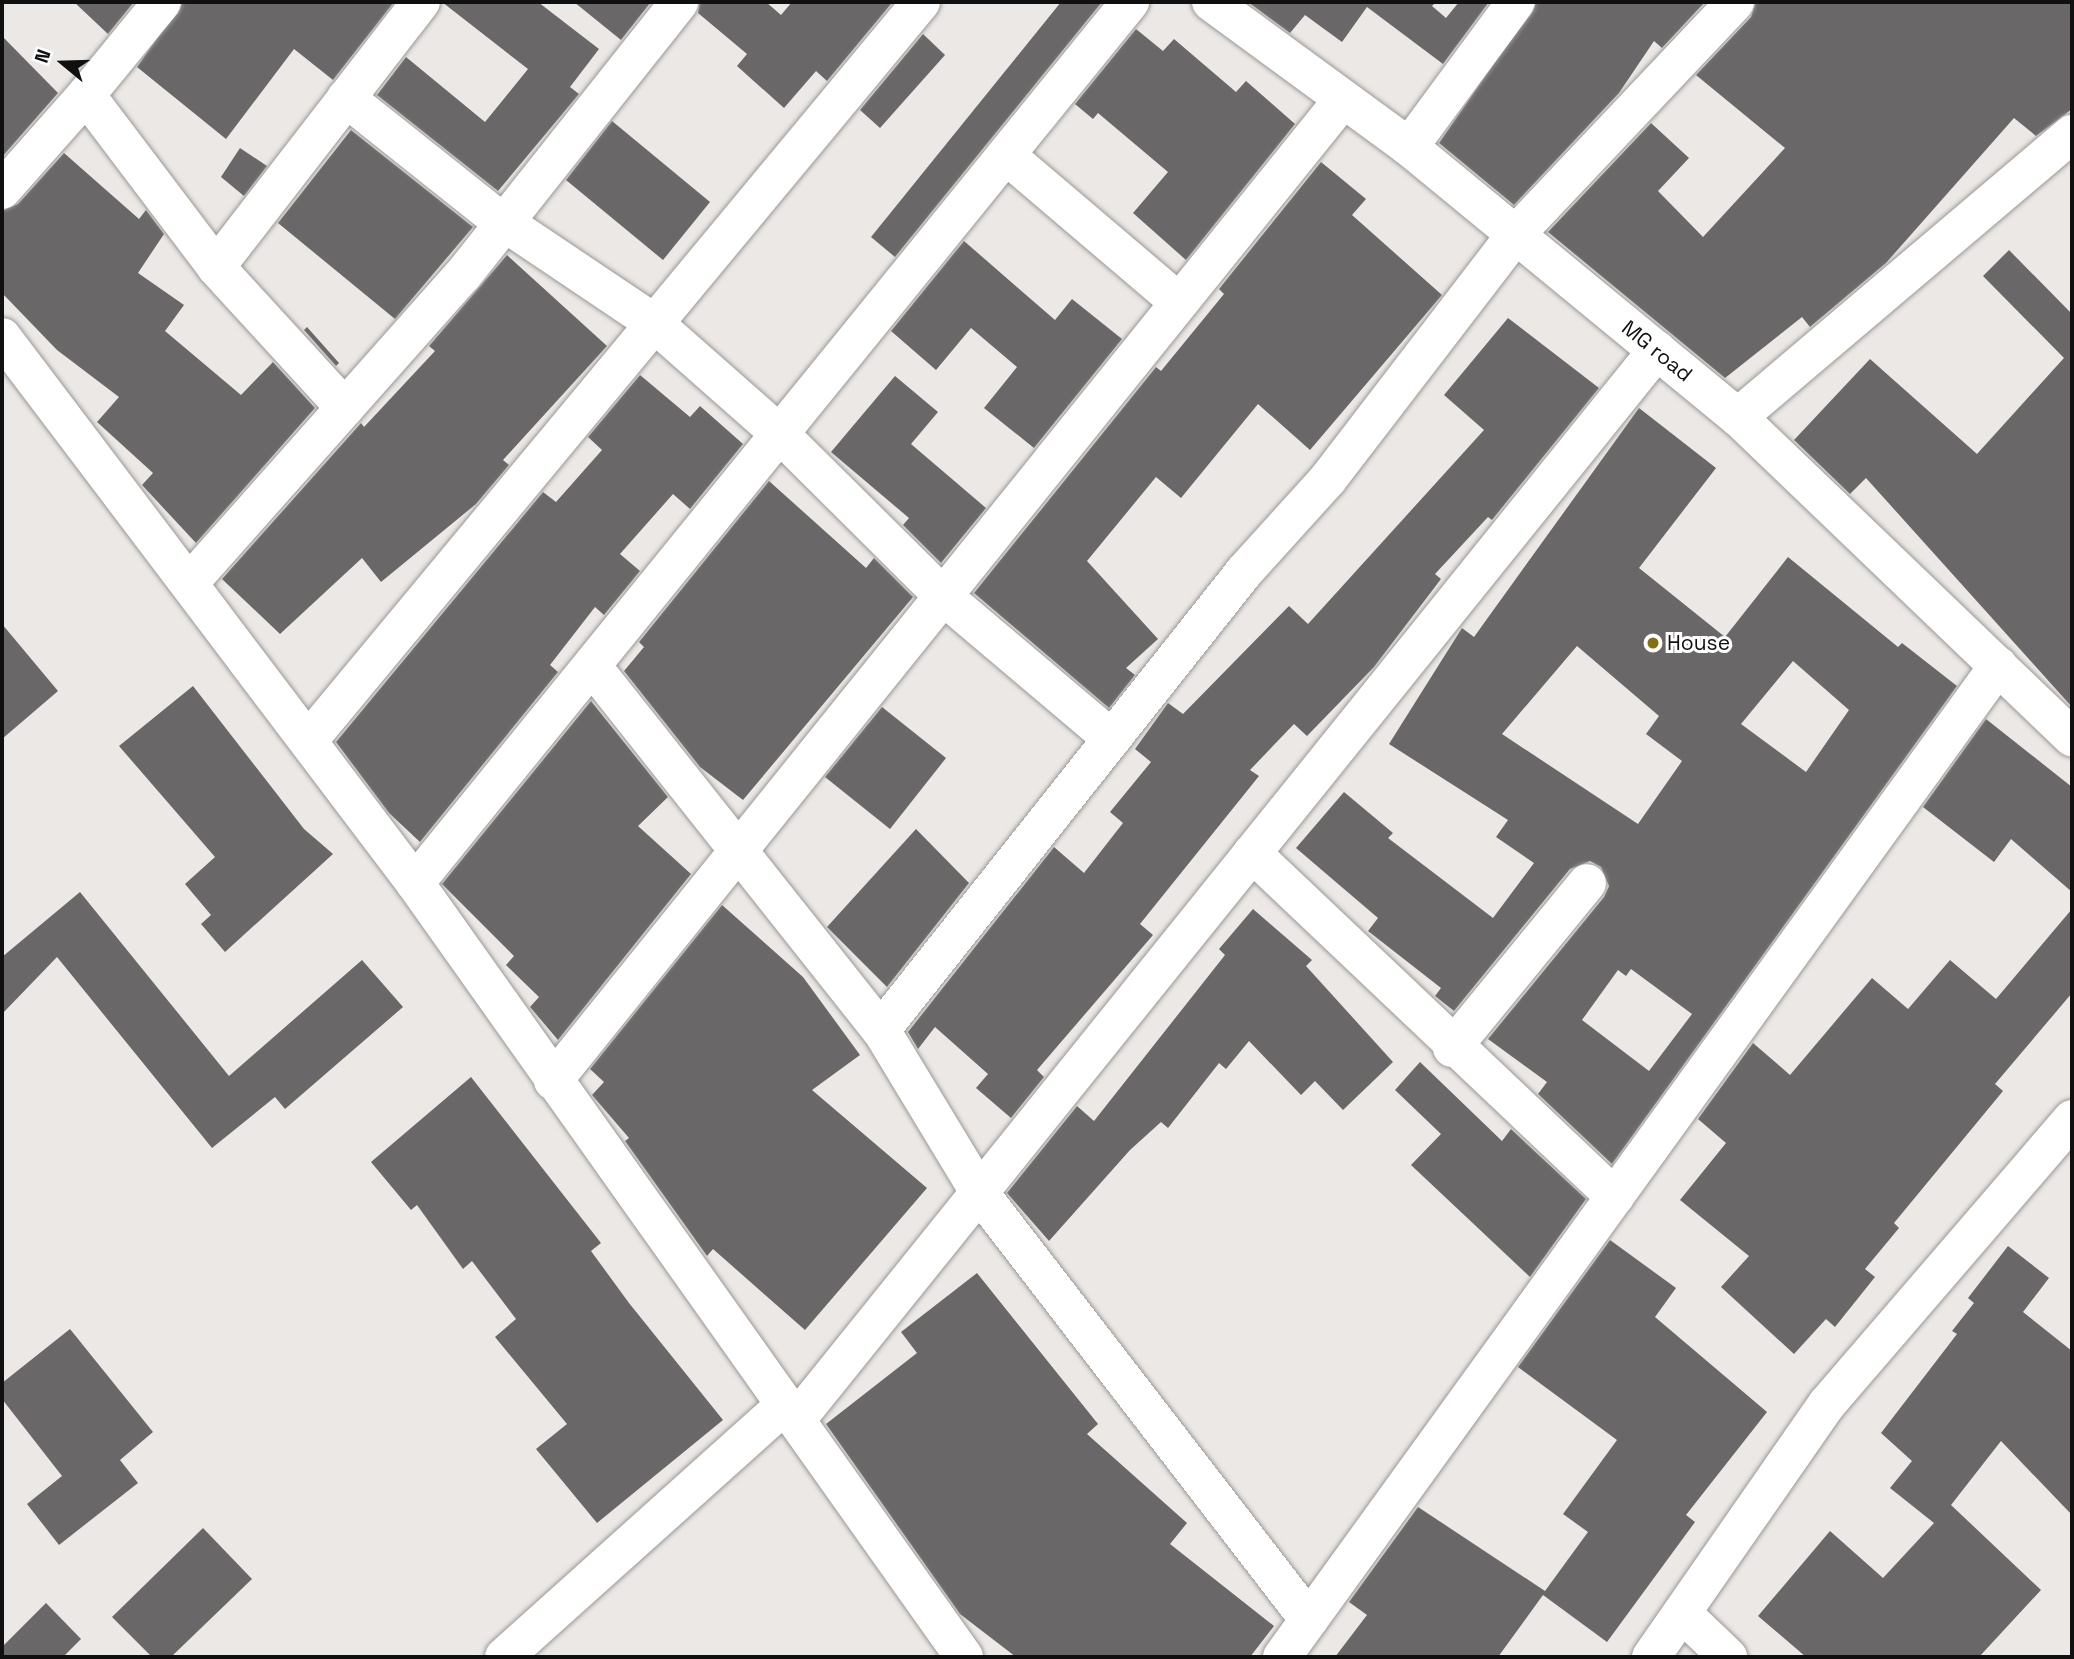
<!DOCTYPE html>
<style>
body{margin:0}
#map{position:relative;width:2074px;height:1659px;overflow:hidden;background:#ece8e6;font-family:"Space Grotesk",sans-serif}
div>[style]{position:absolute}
.building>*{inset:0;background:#6a6768}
.roads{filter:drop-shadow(0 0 2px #9a9795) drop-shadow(0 0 2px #9a9795)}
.street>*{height:38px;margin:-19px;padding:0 19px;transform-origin:19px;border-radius:19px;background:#fff}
.secondary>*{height:38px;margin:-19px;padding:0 19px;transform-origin:19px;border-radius:19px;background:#fff}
.dots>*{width:19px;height:19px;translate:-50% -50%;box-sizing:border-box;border:4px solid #fff;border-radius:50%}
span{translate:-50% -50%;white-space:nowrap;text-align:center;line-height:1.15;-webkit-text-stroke:6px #fff;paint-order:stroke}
.street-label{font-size:21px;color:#111010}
.poi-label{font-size:21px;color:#111010}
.left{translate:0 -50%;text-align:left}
.frame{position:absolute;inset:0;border:4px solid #111010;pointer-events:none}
.north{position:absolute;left:28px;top:28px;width:70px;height:70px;-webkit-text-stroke:5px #fff;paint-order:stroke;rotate:289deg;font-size:19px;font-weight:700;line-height:28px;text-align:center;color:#111010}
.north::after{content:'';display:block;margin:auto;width:24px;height:32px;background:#111010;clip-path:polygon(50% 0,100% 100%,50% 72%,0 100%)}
</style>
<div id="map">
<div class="building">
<div style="clip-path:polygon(74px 2px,134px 2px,108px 34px)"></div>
<div style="clip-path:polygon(183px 2px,394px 2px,333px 80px,294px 49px,226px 139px,137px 67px)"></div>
<div style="clip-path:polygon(442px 2px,538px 2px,599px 49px,570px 87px,579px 94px,498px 191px,377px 95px,406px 57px,485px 122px,528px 69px)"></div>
<div style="clip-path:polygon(574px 2px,651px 2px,621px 40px)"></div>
<div style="clip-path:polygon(700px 2px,766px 2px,781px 15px,792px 2px,891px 4px,827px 81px,816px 71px,784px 108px,737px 66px,747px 54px,698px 13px)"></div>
<div style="clip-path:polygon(1061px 2px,1102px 2px,895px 257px,871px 237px)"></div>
<div style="clip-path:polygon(1248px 2px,1436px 2px,1432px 6px,1446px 18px,1459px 2px,1489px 2px,1443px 64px,1367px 7px,1342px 42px,1305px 15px,1290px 33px)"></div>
<div style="clip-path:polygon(1537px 2px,1705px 2px,1662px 48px,1654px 41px,1619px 93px,1514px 205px,1439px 143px)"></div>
<div style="clip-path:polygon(1756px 2px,2072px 2px,2072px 109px,2036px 136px,2014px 118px,1886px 263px,1810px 327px,1802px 317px,1725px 378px,1548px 232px,1651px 123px,1689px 158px,1658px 191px,1703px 237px,1785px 148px,1696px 75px,1751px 17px)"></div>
<div style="clip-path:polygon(1136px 29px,1163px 51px,1174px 39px,1236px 92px,1246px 81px,1295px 124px,1186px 260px,1133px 213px,1168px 172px,1098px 113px,1093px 119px,1075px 104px)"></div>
<div style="clip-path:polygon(923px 34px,945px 55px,880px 128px,860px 110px)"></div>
<div style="clip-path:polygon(2px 36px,58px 93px,2px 157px)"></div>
<div style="clip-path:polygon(612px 121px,710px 202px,663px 260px,566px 180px)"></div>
<div style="clip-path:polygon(351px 130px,473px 227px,395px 319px,278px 223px)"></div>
<div style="clip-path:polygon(240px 148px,267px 166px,244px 196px,221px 177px)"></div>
<div style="clip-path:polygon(64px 153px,139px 219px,146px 210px,164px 234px,138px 273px,184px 305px,165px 331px,241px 395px,273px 362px,315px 408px,196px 543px,142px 485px,153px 473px,97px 422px,119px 397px,57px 350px,2px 293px,2px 211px,18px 204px)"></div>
<div style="clip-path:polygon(1321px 162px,1366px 199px,1352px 215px,1442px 295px,1310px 450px,1258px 404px,1181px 498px,1156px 477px,1087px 561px,1158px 639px,1126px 668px,1135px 675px,1109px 708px,974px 593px,1156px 367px,1161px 371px,1224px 294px,1219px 289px)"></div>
<div style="clip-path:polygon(964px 241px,1055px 320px,1072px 299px,1122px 339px,1034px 448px,984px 408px,1017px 367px,971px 328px,936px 370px,891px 331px)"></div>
<div style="clip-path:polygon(2009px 250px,2072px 314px,2072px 707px,1866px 478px,1850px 494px,1794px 440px,1870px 359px,1977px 454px,2064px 358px,1983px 276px)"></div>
<div style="clip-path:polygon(507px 255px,607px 346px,503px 460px,509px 465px,476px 504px,381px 582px,362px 558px,280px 634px,222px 579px,361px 423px,364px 427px,435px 351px,429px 346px)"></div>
<div style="clip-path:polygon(1508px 318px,1599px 388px,1492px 520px,1488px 517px,1435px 574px,1441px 579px,1374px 667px,1307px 736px,1294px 724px,1250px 770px,1259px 776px,1140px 924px,1153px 935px,1037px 1070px,1044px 1077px,1011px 1118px,976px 1088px,988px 1074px,935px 1027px,918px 1049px,908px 1032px,1054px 847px,1084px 873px,1123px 823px,1110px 812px,1151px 762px,1135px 749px,1168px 703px,1183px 714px,1289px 606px,1308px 624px,1484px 430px,1444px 395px)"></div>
<div style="clip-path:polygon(307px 327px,339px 363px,336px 366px,304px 330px)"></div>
<div style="clip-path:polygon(640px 375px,690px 417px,700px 406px,743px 444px,690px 509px,673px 494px,620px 554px,640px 571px,604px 615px,595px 607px,550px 665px,558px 672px,420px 842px,389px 813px,336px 742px,543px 492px,556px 502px,602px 450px,588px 437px)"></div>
<div style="clip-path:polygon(895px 376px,938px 412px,911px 444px,986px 508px,941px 563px,903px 525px,909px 518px,831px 452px)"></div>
<div style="clip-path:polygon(evenodd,1639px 408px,1716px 468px,1639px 568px,1725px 637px,1788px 557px,1898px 647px,1902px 643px,1957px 686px,1612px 1164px,1538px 1094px,1547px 1082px,1488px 1039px,1604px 897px,1609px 886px,1601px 867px,1590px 861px,1570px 869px,1454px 1011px,1435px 996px,1441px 988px,1368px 931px,1378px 918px,1296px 848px,1344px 792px,1393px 833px,1388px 838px,1493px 918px,1534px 863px,1496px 837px,1508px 820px,1389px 744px,1462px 628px,1474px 637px,1639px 408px,1577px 646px,1659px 716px,1646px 734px,1682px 761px,1638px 824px,1502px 734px,1577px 646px,1639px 408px,1793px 661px,1849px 710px,1806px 772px,1741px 724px,1793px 661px,1639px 408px,1631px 969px,1692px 1014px,1649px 1071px,1582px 1020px,1618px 970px,1626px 976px,1631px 969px)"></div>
<div style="clip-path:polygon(769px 481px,866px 568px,874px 558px,913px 597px,743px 800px,700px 767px,624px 671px,644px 647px,639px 642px)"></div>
<div style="clip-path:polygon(2px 624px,58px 691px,2px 739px)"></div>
<div style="clip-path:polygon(193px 686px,304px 829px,333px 854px,225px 952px,201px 924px,211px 915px,185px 884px,215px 857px,119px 746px)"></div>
<div style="clip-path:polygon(591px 701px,668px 797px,638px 826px,691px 874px,558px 1040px,530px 1007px,539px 997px,506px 965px,514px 956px,442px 884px)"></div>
<div style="clip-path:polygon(882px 707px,946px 758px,890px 829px,825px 777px)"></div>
<div style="clip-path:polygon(1986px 719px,2072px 787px,2072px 892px,2011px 839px,1994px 862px,1923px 807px)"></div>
<div style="clip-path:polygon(916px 829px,969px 883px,887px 987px,827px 927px)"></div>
<div style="clip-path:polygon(80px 892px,229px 1076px,362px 960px,403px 1007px,285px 1109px,275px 1097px,212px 1148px,57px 957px,2px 1014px,2px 957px)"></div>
<div style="clip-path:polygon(722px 905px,803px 977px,860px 1055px,812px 1090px,927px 1188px,805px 1330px,713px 1249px,707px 1256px,625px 1141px,629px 1138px,592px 1095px,604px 1082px,590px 1069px)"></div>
<div style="clip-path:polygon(1253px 909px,1312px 960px,1306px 966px,1393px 1062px,1343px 1110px,1315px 1081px,1301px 1095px,1249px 1041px,1226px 1069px,1219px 1063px,1168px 1128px,1161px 1122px,1130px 1150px,1049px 1241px,1007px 1193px,1077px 1106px,1094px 1121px,1225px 955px,1219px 949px)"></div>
<div style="clip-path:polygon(2072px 909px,2072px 993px,1995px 1084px,2003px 1091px,1894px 1223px,1899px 1228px,1865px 1269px,1875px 1277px,1835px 1327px,1826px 1319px,1794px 1354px,1721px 1287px,1749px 1256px,1680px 1200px,1726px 1143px,1698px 1119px,1753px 1043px,1790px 1075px,1872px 978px,1908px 1009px,1950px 960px,1996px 999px)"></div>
<div style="clip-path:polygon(1420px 1062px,1502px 1141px,1511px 1129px,1586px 1199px,1530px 1277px,1411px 1165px,1441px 1134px,1395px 1090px)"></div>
<div style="clip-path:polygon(471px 1077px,601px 1243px,591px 1251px,629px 1303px,723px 1420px,597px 1523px,536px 1449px,567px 1424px,495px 1337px,516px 1319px,472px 1261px,463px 1269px,417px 1205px,411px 1210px,371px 1162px)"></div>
<div style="clip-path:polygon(1610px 1240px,1676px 1288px,1655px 1317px,1767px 1412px,1686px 1515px,1695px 1522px,1607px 1642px,1543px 1595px,1498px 1657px,1335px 1657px,1367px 1615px,1349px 1602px,1418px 1507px,1545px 1591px,1588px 1532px,1563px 1514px,1617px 1440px,1518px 1367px)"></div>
<div style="clip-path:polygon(2008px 1246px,2049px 1278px,2023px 1312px,2072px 1351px,2072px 1515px,2001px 1441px,1951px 1505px,2041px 1590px,1979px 1657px,1806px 1657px,1758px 1616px,1830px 1531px,1883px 1578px,1934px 1523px,1890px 1488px,1912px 1461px,1881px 1433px,1957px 1334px,1952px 1331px,1974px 1303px,1968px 1298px)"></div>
<div style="clip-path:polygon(977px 1273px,1098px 1424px,1087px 1434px,1187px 1523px,1170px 1544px,1274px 1626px,1250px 1657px,1016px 1657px,960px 1614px,826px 1424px,917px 1353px,901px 1332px)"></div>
<div style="clip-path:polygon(70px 1329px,153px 1432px,120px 1460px,138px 1483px,59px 1545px,27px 1504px,62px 1476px,2px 1399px,2px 1383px)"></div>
<div style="clip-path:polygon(203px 1528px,252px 1579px,171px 1657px,152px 1657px,112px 1617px)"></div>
<div style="clip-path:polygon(46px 1603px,81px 1639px,63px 1657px,2px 1657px,2px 1647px)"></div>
</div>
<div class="roads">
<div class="street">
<div style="left:86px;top:95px;width:120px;rotate:-50.7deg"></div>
<div style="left:346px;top:98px;width:186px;rotate:38.5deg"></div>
<div style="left:492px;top:214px;width:195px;rotate:33.9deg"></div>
<div style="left:654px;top:323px;width:168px;rotate:41.4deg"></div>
<div style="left:780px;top:434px;width:230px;rotate:44.8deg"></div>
<div style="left:943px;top:596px;width:221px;rotate:40.2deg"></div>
<div style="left:1409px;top:147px;width:180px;rotate:-53.6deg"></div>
<div style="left:1006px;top:155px;width:227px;rotate:40.4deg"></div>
<div style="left:2px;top:190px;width:127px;rotate:-48.5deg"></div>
<div style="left:86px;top:95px;width:216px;rotate:52.9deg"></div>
<div style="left:2px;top:337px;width:685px;rotate:52.9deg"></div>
<div style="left:415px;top:883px;width:949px;rotate:54.65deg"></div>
<div style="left:345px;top:408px;width:191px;rotate:-132.5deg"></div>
<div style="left:216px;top:267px;width:335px;rotate:-52.3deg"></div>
<div style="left:1738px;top:417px;width:438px;rotate:-40.3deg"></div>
<div style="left:191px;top:581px;width:409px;rotate:-48.4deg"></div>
<div style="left:463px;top:275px;width:348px;rotate:-51.6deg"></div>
<div style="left:592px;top:666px;width:465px;rotate:51.6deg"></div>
<div style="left:881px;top:1030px;width:584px;rotate:-51.6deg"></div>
<div style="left:1244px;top:572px;width:125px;rotate:-47.9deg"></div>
<div style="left:1328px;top:479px;width:307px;rotate:-52.5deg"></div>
<div style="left:1515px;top:235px;width:320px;rotate:-46.6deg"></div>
<div style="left:308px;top:741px;width:960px;rotate:-50.32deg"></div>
<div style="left:1252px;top:853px;width:500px;rotate:43.46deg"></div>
<div style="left:415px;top:883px;width:1135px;rotate:-50.94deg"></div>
<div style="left:881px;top:1030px;width:189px;rotate:58.8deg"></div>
<div style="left:979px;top:1192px;width:540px;rotate:52.37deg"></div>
<div style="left:1452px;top:1048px;width:213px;rotate:-50.7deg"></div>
<div style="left:553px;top:1081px;width:1260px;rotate:-51.18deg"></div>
<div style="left:797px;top:1419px;width:1372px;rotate:-51.18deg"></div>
<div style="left:1682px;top:1613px;width:64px;rotate:43.7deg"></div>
<div style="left:504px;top:1657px;width:379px;rotate:-41.9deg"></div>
<div style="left:1282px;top:1657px;width:1223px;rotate:-54.15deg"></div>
</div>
<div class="secondary">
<div style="left:1211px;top:2px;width:245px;rotate:36.2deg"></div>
<div style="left:1409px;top:147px;width:426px;rotate:39.4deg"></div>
<div style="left:1738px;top:417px;width:463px;rotate:43.8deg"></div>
<div style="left:1651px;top:1657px;width:308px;rotate:-55.2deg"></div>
<div style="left:1827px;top:1404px;width:376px;rotate:-49.3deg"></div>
</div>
</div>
<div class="dots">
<div style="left:1653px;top:643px;background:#847010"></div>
</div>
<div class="street-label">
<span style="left:1657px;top:351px;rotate:39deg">MG road</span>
</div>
<div class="poi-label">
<span class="left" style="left:1667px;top:643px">House</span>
</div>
<div class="frame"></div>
<div class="north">N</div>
</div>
